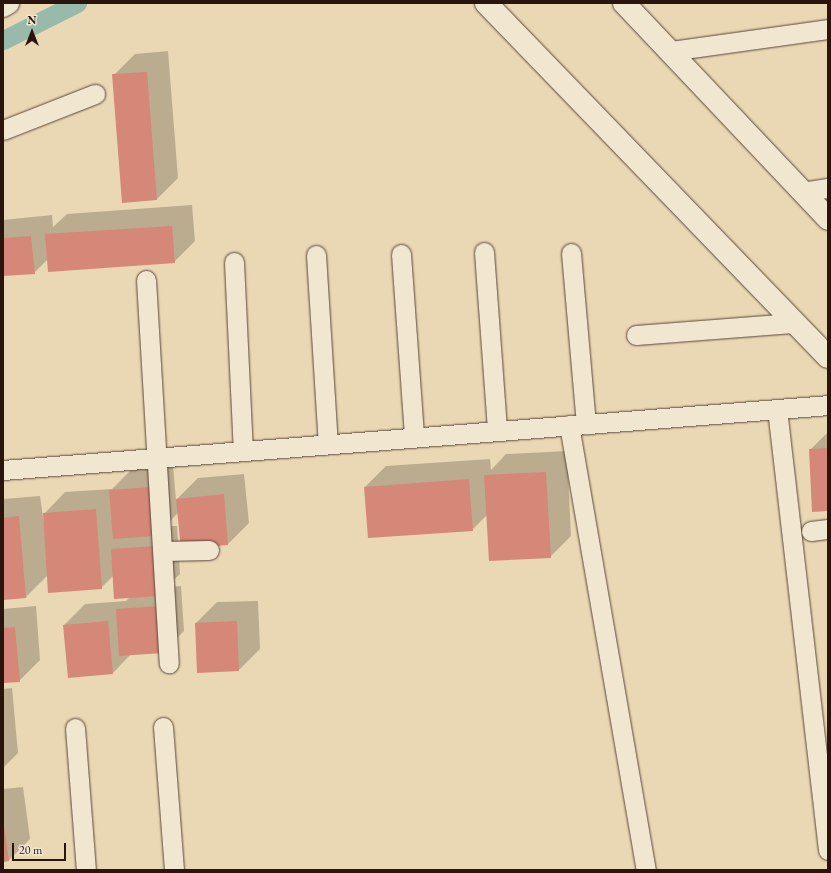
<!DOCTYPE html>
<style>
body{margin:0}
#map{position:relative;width:831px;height:873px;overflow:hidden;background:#ead8b5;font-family:"EB Garamond",serif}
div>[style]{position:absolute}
.shadow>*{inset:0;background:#0003}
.canal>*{height:19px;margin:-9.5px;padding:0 9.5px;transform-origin:9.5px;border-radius:9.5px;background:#98baaa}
.building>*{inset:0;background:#d58778}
.roads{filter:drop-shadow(0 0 1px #5a4638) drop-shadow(0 0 1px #5a4638)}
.minor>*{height:19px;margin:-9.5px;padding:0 9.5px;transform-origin:9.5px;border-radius:9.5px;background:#f1e6cf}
.tertiary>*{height:22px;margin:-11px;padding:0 11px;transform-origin:11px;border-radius:11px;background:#f1e6cf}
span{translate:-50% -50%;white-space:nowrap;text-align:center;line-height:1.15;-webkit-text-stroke:3px #f1e6cf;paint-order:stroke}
.frame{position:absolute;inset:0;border:4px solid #2a150e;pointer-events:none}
.north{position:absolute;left:12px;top:12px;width:40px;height:40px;-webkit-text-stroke:3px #f1e6cf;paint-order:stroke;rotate:0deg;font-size:11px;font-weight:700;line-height:16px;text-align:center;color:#2a150e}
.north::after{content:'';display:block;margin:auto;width:14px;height:18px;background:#2a150e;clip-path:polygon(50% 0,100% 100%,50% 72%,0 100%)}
.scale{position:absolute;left:12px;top:843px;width:54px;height:18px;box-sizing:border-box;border:2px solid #2a150e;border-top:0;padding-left:5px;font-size:12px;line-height:14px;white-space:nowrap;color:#2a150e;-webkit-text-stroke:3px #f1e6cf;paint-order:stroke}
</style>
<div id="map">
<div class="shadow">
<div style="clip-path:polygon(168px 51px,178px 178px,157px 199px,114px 75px,135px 54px)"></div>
<div style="clip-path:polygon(192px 205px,195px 241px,174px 262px,48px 259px,34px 273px,3px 275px,3px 220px,52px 215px,53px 227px,67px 214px)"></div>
<div style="clip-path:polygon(828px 432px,828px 510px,810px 450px)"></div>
<div style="clip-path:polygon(567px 451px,571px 536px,550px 557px,487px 515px,472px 530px,365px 487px,386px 466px,490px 459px,491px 470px,506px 454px)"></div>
<div style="clip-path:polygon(173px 466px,176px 500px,198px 478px,244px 474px,249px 523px,228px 544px,178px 513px,165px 526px,177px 526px,180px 574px,166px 587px,181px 586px,184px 631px,163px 652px,131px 654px,113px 673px,64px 625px,85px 604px,126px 601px,130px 597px,113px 576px,101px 588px,48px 575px,26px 597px,3px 599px,3px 499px,40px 496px,45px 530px,44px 514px,65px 492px,112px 489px,131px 470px)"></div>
<div style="clip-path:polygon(258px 601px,260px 649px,239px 670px,196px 623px,217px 602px)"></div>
<div style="clip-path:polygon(36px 606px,40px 660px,19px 681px,3px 682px,3px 609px)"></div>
<div style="clip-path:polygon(12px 688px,18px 753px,3px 768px,3px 689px)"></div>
<div style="clip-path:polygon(23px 787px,30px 839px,9px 860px,3px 861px,3px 789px)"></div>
</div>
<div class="canal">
<div style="left:3px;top:40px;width:83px;rotate:-26.6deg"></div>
</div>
<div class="building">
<div style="clip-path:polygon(147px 72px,157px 200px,122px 203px,112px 74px)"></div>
<div style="clip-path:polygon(172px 226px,175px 263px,48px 272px,45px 234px)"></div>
<div style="clip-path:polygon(31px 236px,35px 274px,3px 276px,3px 238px)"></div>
<div style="clip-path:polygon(828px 448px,828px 511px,812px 512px,809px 449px)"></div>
<div style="clip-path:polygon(546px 472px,551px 558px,489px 561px,484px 475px)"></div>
<div style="clip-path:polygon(469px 479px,473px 531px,368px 538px,364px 487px)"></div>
<div style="clip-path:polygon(153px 487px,156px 536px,113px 539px,109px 490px)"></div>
<div style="clip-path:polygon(224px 494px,228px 545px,181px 549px,176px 499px)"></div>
<div style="clip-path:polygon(96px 509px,102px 589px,48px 593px,43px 513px)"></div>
<div style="clip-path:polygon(19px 516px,26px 598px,3px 600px,3px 518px)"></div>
<div style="clip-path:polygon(156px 546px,159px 596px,114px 599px,111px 549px)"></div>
<div style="clip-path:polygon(160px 606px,163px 653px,119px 656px,116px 609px)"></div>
<div style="clip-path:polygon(108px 621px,113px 674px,68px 678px,63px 625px)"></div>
<div style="clip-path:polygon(237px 621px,239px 671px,197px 673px,195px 623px)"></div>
<div style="clip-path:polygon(15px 627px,20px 682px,3px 683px,3px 628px)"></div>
<div style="clip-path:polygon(3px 819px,9px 861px,3px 862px)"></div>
</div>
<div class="roads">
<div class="minor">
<div style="left:670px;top:51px;width:160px;rotate:-7.9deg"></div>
<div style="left:3px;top:130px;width:99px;rotate:-21.4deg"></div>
<div style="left:802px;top:192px;width:26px;rotate:-9deg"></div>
<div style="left:484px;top:252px;width:179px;rotate:85.8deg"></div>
<div style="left:571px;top:253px;width:172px;rotate:85deg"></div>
<div style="left:401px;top:254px;width:183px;rotate:85.9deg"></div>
<div style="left:316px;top:255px;width:189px;rotate:86.4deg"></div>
<div style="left:234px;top:262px;width:189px;rotate:87.3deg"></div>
<div style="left:146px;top:280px;width:384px;rotate:86.6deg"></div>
<div style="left:636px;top:335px;width:157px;rotate:-4.4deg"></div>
<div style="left:777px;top:409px;width:444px;rotate:83.4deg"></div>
<div style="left:569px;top:425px;width:452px;rotate:80.2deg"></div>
<div style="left:3px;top:470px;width:828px;rotate:-4.5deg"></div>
<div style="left:811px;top:531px;width:17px;rotate:-7deg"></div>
<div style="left:163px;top:551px;width:46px;rotate:-1.2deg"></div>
<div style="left:163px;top:727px;width:143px;rotate:85.6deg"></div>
<div style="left:75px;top:728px;width:142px;rotate:85.6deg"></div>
</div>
<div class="tertiary">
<div style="left:486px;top:3px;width:492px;rotate:46deg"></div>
<div style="left:624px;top:3px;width:297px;rotate:46.6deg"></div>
<div style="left:3px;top:6px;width:6px;rotate:-31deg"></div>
</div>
</div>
<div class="frame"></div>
<div class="north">N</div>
<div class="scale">20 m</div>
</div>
